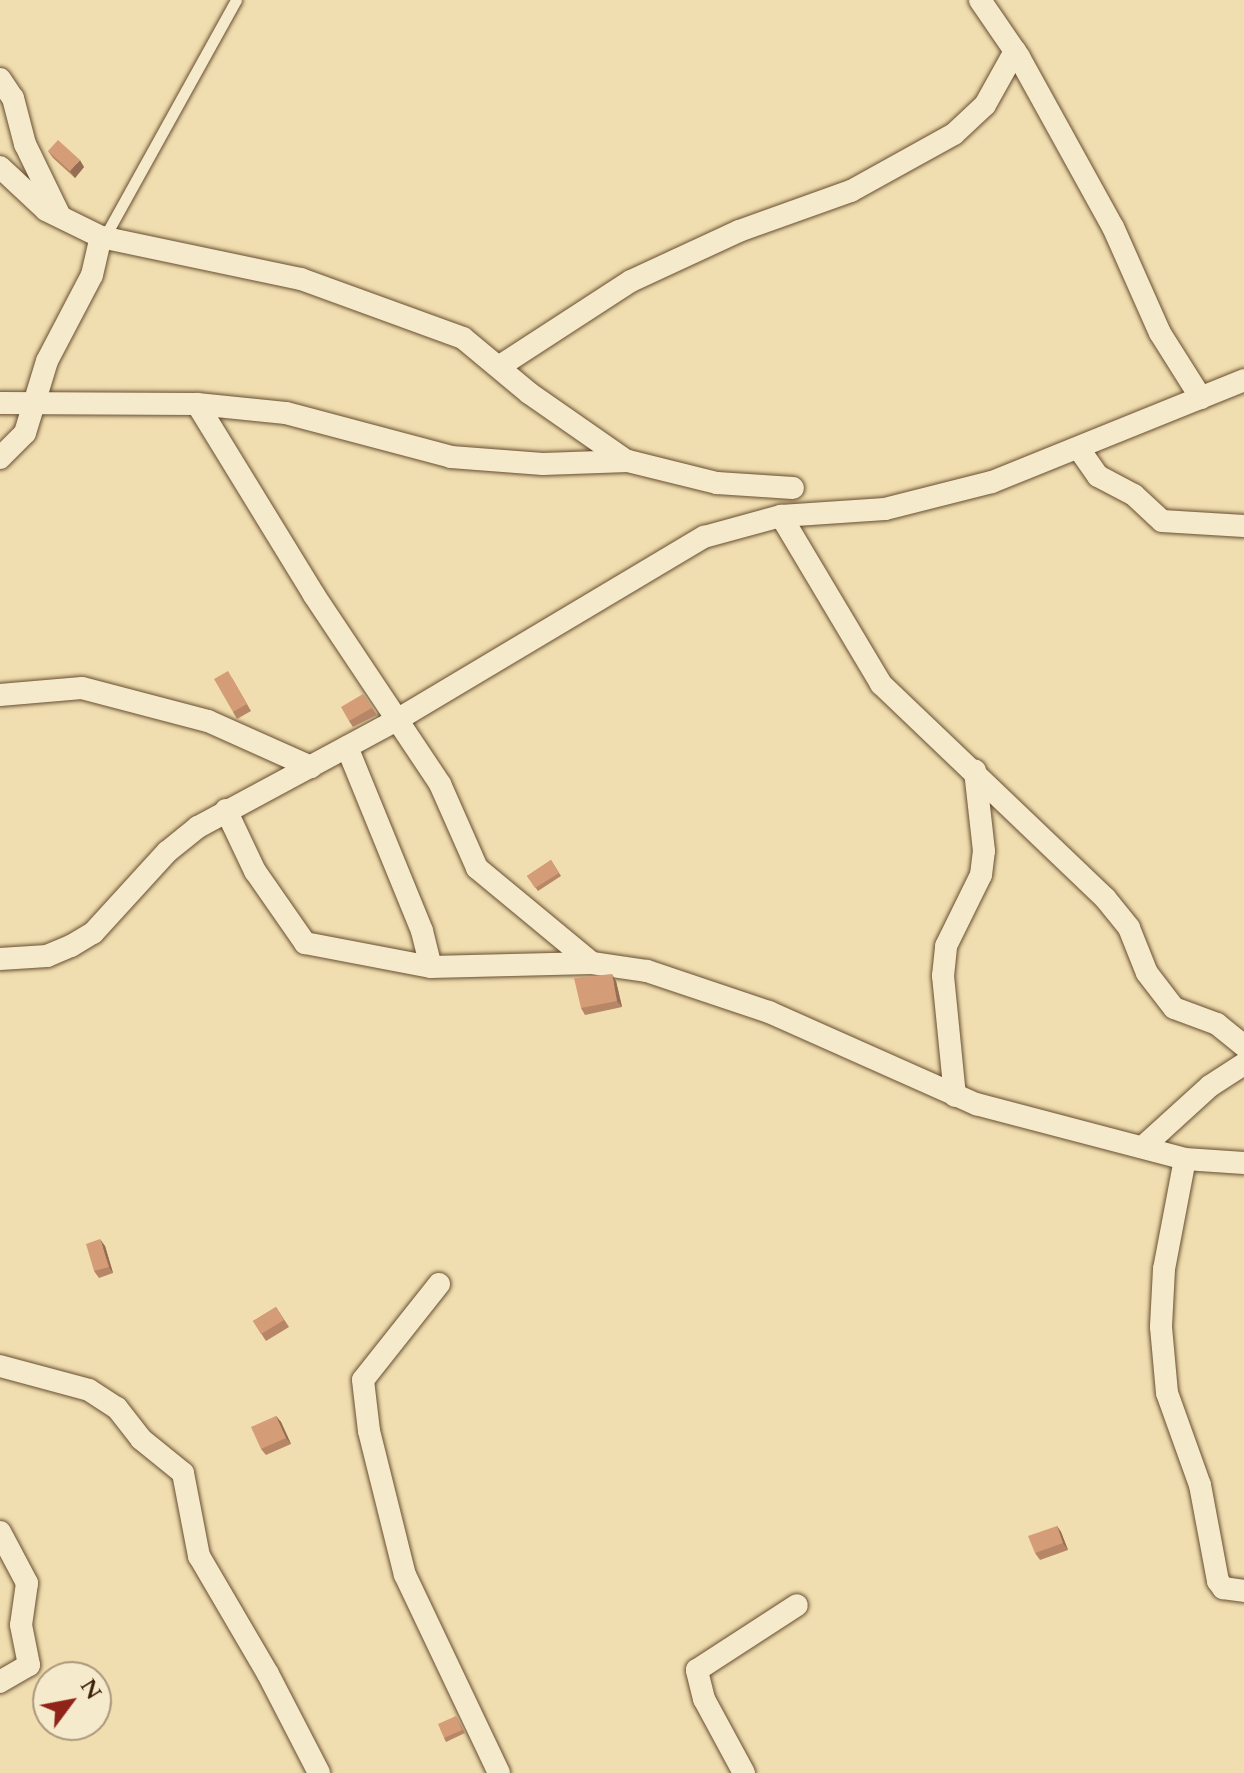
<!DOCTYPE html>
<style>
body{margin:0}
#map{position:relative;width:1244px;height:1773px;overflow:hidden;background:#f0deb0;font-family:Cardo,serif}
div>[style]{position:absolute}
.roads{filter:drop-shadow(0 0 2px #684e30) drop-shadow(0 0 2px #684e30)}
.service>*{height:11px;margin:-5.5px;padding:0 5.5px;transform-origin:5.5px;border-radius:5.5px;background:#f5eacc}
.minor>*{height:22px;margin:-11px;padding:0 11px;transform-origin:11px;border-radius:11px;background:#f5eacc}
.wall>*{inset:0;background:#b68666}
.shaded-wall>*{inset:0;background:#946d53}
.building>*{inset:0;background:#d49c77}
span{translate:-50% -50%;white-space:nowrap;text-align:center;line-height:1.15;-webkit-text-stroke:8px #f5eacc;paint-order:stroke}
.north{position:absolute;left:32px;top:1661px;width:80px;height:80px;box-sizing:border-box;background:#f5eacc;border:2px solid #ab987c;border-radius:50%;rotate:58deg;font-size:22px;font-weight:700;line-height:32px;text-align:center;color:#3b1e05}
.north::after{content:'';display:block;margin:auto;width:28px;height:36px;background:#8f2418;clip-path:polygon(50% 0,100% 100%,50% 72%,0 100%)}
</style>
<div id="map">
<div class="roads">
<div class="service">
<div style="left:104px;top:238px;width:272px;rotate:-61deg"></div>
</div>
<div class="minor">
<div style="left:980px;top:0;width:69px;rotate:55.6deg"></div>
<div style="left:1019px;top:57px;width:194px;rotate:61.1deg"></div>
<div style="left:1113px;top:227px;width:116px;rotate:66.1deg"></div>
<div style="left:1160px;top:333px;width:77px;rotate:57.8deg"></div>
<div style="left:0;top:79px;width:23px;rotate:56deg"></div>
<div style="left:13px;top:98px;width:48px;rotate:75.4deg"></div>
<div style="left:25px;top:144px;width:80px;rotate:64.1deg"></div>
<div style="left:0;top:167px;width:63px;rotate:43.1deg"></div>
<div style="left:46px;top:210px;width:61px;rotate:26.1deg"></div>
<div style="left:101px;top:237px;width:204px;rotate:11.9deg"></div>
<div style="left:301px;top:279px;width:172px;rotate:20deg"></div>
<div style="left:463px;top:338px;width:86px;rotate:39.8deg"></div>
<div style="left:529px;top:393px;width:119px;rotate:34.8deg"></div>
<div style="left:500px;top:366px;width:156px;rotate:-33deg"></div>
<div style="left:631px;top:281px;width:119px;rotate:-24.8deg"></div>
<div style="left:739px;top:231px;width:119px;rotate:-19.7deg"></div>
<div style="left:851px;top:191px;width:118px;rotate:-29deg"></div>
<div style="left:954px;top:134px;width:42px;rotate:-43.1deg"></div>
<div style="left:985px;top:105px;width:62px;rotate:-60.9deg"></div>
<div style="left:0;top:403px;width:197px;rotate:0.3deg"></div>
<div style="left:197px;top:404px;width:89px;rotate:5.8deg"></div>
<div style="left:286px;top:413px;width:171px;rotate:14.9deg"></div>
<div style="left:451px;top:457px;width:92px;rotate:4.4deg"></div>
<div style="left:543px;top:464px;width:85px;rotate:-2deg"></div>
<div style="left:628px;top:461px;width:92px;rotate:13.9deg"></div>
<div style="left:717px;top:483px;width:76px;rotate:3.8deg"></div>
<div style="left:197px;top:404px;width:224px;rotate:58.5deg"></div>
<div style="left:314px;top:595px;width:227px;rotate:56.3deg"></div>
<div style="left:440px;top:784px;width:92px;rotate:66.2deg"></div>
<div style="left:477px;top:868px;width:149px;rotate:39.6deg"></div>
<div style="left:1079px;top:449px;width:33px;rotate:55deg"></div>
<div style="left:1098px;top:476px;width:41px;rotate:27.8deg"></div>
<div style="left:1134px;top:495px;width:38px;rotate:43deg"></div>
<div style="left:1162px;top:521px;width:82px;rotate:3.5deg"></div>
<div style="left:0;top:458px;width:35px;rotate:-45deg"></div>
<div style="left:25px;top:433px;width:75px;rotate:-73deg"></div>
<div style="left:47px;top:361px;width:97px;rotate:-62.4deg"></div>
<div style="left:92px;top:275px;width:39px;rotate:-77deg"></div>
<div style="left:781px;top:516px;width:196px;rotate:59.2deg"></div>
<div style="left:881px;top:684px;width:310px;rotate:43.7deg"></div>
<div style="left:1105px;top:898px;width:38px;rotate:51deg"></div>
<div style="left:1129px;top:928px;width:48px;rotate:68.2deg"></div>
<div style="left:1147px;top:973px;width:44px;rotate:52.4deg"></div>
<div style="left:1174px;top:1008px;width:46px;rotate:20.4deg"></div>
<div style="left:1217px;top:1024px;width:35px;rotate:39deg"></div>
<div style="left:0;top:695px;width:82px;rotate:-4.9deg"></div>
<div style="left:82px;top:688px;width:130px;rotate:14.7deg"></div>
<div style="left:208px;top:721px;width:113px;rotate:24.1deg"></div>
<div style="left:347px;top:747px;width:199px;rotate:67.8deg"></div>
<div style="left:422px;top:931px;width:37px;rotate:76deg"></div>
<div style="left:226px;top:810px;width:68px;rotate:64.6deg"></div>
<div style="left:255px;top:871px;width:88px;rotate:55.2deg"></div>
<div style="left:305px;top:943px;width:128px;rotate:10.8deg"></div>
<div style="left:431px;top:967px;width:161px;rotate:-1.4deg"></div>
<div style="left:592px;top:963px;width:56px;rotate:8.3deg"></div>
<div style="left:647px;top:971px;width:129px;rotate:18.6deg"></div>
<div style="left:769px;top:1012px;width:227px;rotate:24deg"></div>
<div style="left:976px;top:1104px;width:216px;rotate:14.7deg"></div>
<div style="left:1185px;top:1159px;width:59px;rotate:3.9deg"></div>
<div style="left:0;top:959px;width:47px;rotate:-3.7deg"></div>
<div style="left:47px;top:956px;width:26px;rotate:-23deg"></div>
<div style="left:71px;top:946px;width:26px;rotate:-31deg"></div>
<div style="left:93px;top:933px;width:110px;rotate:-47.6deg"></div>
<div style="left:167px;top:852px;width:40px;rotate:-39deg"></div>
<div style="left:198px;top:827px;width:224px;rotate:-28.3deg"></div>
<div style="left:395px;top:721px;width:360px;rotate:-30.8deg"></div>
<div style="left:704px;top:537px;width:80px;rotate:-15.3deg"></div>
<div style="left:781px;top:516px;width:104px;rotate:-3.9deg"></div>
<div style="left:885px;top:509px;width:110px;rotate:-14.2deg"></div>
<div style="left:992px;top:482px;width:272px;rotate:-22deg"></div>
<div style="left:955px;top:1096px;width:121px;rotate:-95.7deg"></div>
<div style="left:943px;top:976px;width:30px;rotate:-84deg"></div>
<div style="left:946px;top:946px;width:79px;rotate:-63.8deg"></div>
<div style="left:981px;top:875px;width:24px;rotate:-83deg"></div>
<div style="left:984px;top:851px;width:81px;rotate:-96.4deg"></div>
<div style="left:1144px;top:1146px;width:89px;rotate:-42.3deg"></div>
<div style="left:1210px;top:1086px;width:40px;rotate:-32.9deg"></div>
<div style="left:1185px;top:1159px;width:112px;rotate:100.8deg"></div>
<div style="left:1164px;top:1269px;width:58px;rotate:93deg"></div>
<div style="left:1161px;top:1327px;width:66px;rotate:84.8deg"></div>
<div style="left:1167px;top:1393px;width:98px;rotate:70.3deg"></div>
<div style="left:1200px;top:1485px;width:98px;rotate:79.4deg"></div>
<div style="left:1218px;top:1581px;width:9px;rotate:54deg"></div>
<div style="left:1223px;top:1588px;width:21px;rotate:8deg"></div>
<div style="left:439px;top:1284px;width:122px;rotate:128.4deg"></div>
<div style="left:363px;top:1380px;width:51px;rotate:83.3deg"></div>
<div style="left:369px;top:1431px;width:148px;rotate:76deg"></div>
<div style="left:405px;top:1575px;width:219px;rotate:64.6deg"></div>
<div style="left:0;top:1366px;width:92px;rotate:15.1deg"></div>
<div style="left:89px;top:1390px;width:33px;rotate:33deg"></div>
<div style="left:117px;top:1408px;width:39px;rotate:52deg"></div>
<div style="left:141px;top:1439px;width:54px;rotate:39deg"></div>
<div style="left:183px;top:1473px;width:85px;rotate:79.1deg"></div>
<div style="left:199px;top:1556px;width:137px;rotate:59.7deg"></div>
<div style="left:268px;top:1674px;width:111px;rotate:62.7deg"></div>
<div style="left:0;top:1532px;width:58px;rotate:62.1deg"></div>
<div style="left:27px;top:1583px;width:42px;rotate:98.1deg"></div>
<div style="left:21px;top:1625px;width:41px;rotate:78.7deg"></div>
<div style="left:29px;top:1665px;width:34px;rotate:150deg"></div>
<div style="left:744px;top:1773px;width:84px;rotate:-118.4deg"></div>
<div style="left:704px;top:1699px;width:30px;rotate:-104deg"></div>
<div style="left:697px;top:1670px;width:119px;rotate:-33deg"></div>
</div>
</div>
<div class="wall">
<div style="clip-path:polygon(48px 151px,84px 167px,75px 178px,53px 158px)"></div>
<div style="clip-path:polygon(232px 678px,251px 711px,237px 719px,233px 712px)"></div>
<div style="clip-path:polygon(363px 694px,377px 715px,353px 727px,349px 721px)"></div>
<div style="clip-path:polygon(551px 860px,561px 876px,538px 891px,527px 876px)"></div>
<div style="clip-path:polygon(616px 981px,622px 1007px,585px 1015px,581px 1008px)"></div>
<div style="clip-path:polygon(105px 1246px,113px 1273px,99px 1278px,94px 1271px)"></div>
<div style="clip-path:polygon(276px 1307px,289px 1327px,266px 1341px,253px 1321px)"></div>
<div style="clip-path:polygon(276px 1416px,281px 1422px,291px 1444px,266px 1455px,261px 1449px)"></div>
<div style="clip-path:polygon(1057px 1526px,1061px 1532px,1068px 1550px,1040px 1560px,1035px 1553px)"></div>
<div style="clip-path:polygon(456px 1716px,465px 1733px,446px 1742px,444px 1738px)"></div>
</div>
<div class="shaded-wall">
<div style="clip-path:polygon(80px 160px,84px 167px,75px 178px,70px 171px)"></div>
<div style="clip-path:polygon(612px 974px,616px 981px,622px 1007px,617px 1001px)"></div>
<div style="clip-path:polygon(100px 1239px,105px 1246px,113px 1273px,109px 1267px)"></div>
<div style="clip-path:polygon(276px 1416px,281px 1422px,291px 1444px,286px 1438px)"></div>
<div style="clip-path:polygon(1057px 1526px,1061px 1532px,1068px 1550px,1063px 1543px)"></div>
</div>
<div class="building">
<div style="clip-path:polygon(58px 140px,80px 160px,70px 171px,48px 151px)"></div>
<div style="clip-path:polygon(228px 671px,247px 704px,233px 712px,214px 679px)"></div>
<div style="clip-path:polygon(363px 694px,372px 708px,349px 721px,341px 707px)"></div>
<div style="clip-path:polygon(551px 860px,559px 873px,535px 888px,527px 876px)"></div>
<div style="clip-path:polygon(612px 974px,617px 1001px,581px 1008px,574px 978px)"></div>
<div style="clip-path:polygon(100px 1239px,109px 1267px,94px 1271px,86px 1244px)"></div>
<div style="clip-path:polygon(276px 1307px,284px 1320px,261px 1334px,253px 1321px)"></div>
<div style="clip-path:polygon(276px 1416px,286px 1438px,261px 1449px,251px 1427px)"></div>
<div style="clip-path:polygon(1057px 1526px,1063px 1543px,1035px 1553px,1028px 1536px)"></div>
<div style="clip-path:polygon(456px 1716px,462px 1730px,444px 1738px,438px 1724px)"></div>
</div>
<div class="north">N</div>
</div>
